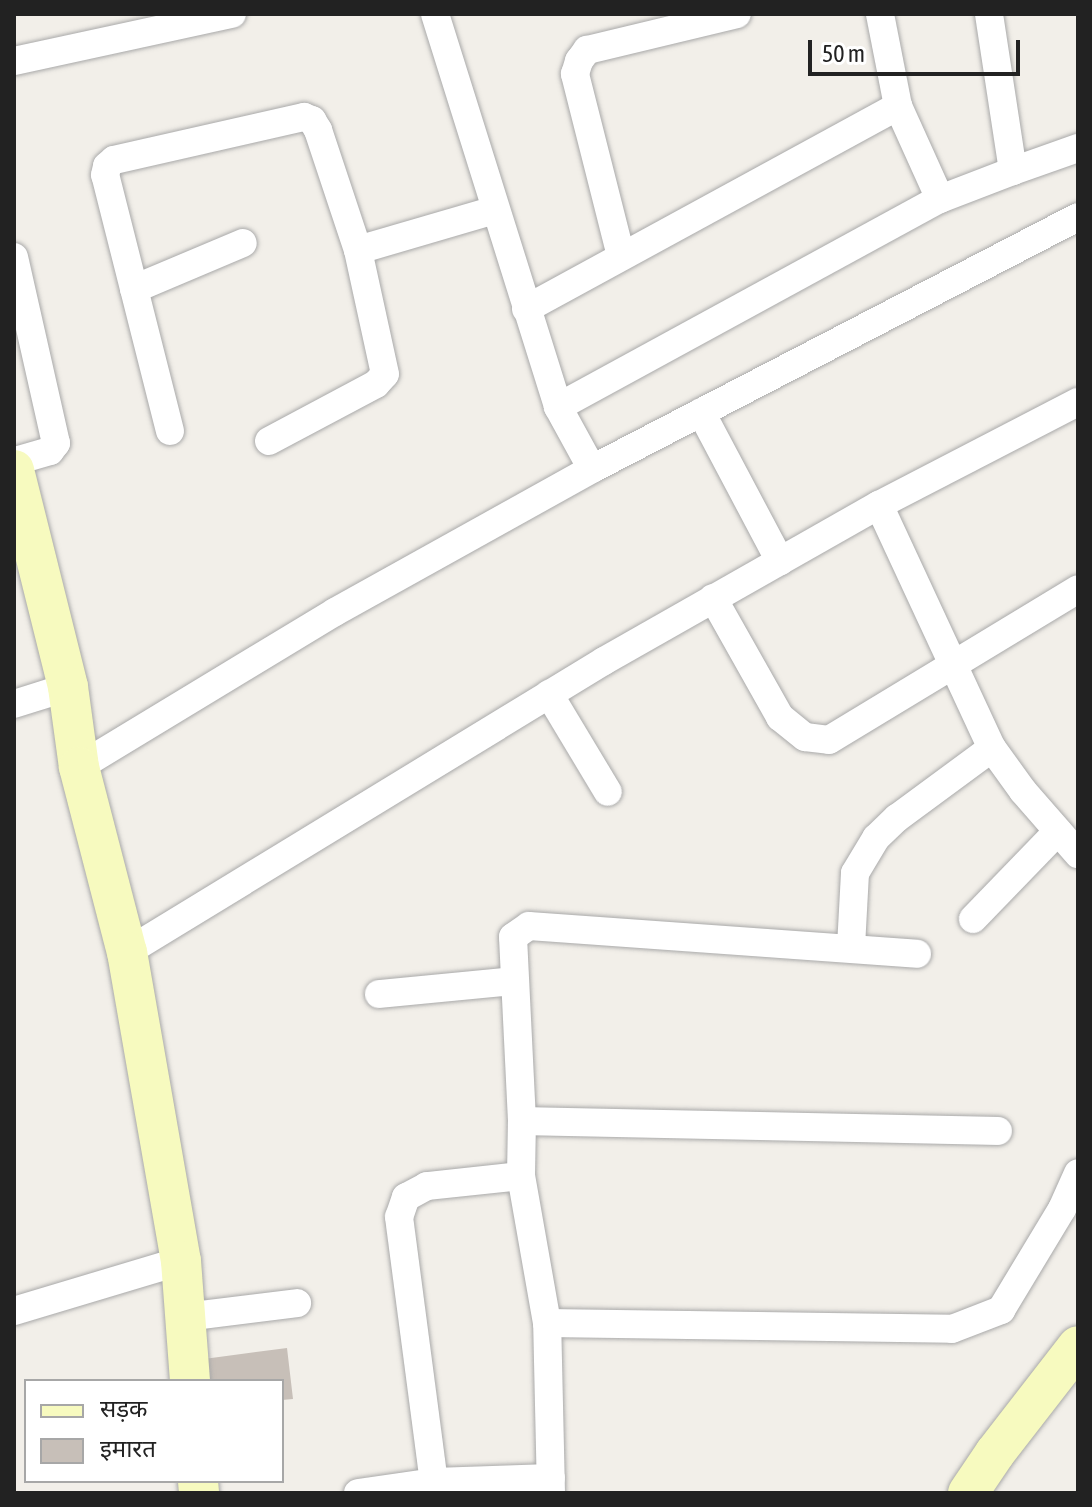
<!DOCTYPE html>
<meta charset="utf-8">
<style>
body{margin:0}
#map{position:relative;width:1092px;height:1507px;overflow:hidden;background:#f2efe9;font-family:"Asap Condensed","Noto Sans Devanagari",sans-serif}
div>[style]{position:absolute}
.building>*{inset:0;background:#c7bfb8}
.roads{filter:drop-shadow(0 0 2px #a9a9a9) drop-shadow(0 0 2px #a9a9a9)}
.street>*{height:28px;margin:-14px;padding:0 14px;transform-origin:14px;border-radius:14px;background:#fff}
.secondary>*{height:40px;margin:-20px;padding:0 20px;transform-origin:20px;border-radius:20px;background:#f7fabf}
span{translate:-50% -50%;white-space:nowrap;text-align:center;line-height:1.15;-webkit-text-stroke:6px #fff;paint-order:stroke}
.frame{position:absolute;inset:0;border:16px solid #222;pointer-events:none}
.legend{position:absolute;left:24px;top:1379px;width:260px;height:104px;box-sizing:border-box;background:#fff;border:2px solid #a7a7a7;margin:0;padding:10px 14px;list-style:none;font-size:24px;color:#222}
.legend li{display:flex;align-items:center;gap:16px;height:40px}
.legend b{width:40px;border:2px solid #a7a7a7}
.scale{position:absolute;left:808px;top:40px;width:212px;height:36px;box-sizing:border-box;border:4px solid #222;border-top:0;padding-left:10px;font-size:24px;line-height:28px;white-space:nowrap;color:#222;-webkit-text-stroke:6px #fff;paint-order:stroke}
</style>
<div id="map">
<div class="building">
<div style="clip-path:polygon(287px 1348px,293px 1399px,282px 1400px,282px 1381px,207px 1381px,204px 1359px)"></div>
</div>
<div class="roads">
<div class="street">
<div style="left:435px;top:14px;width:412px;rotate:72.6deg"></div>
<div style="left:14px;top:61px;width:223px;rotate:-12.2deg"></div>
<div style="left:898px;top:106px;width:102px;rotate:65.7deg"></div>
<div style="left:1013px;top:171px;width:69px;rotate:-19.5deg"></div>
<div style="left:621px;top:256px;width:188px;rotate:-104.2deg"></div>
<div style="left:575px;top:74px;width:14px;rotate:-73deg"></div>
<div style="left:579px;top:61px;width:14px;rotate:-54deg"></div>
<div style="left:587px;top:50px;width:154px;rotate:-13.5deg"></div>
<div style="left:14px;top:257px;width:191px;rotate:77.3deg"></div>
<div style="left:56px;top:443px;width:10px;rotate:127deg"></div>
<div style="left:50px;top:451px;width:37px;rotate:164deg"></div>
<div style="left:134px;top:289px;width:118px;rotate:-22.9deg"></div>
<div style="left:526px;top:309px;width:424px;rotate:-28.6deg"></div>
<div style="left:898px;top:106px;width:94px;rotate:-101.1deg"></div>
<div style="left:701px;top:412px;width:169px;rotate:62.1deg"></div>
<div style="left:170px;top:431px;width:264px;rotate:-104.2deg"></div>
<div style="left:105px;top:175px;width:9px;rotate:-77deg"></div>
<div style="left:107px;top:166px;width:9px;rotate:-41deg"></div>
<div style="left:114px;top:160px;width:195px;rotate:-12.8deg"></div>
<div style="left:304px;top:117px;width:9px;rotate:21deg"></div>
<div style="left:312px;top:120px;width:12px;rotate:59deg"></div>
<div style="left:318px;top:130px;width:126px;rotate:71.6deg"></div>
<div style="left:358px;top:250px;width:143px;rotate:-16.3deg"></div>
<div style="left:269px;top:441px;width:121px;rotate:-28deg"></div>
<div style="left:376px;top:384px;width:13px;rotate:-48deg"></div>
<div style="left:385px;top:374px;width:127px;rotate:-102.3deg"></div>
<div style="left:592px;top:469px;width:71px;rotate:-118.7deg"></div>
<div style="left:558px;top:407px;width:435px;rotate:-28.6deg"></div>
<div style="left:940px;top:199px;width:78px;rotate:-21deg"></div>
<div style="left:1013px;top:171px;width:159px;rotate:-98.7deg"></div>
<div style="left:879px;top:505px;width:268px;rotate:65.1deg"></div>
<div style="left:713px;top:598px;width:137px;rotate:60.6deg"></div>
<div style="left:780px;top:717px;width:32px;rotate:39deg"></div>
<div style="left:805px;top:737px;width:24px;rotate:7deg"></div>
<div style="left:829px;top:740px;width:291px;rotate:-31.2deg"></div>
<div style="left:549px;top:694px;width:114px;rotate:59deg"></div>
<div style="left:14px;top:704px;width:57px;rotate:-17.5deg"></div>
<div style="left:79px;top:767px;width:299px;rotate:-31.2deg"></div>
<div style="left:335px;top:612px;width:294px;rotate:-29.1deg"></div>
<div style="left:592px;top:469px;width:547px;rotate:-27.41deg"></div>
<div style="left:973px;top:919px;width:122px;rotate:-46deg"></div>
<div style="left:851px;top:947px;width:74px;rotate:-86.9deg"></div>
<div style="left:855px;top:873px;width:41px;rotate:-59deg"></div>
<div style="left:876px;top:838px;width:29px;rotate:-44deg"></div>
<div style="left:897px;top:818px;width:118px;rotate:-36.4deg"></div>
<div style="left:992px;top:748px;width:53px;rotate:54.2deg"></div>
<div style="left:1023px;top:791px;width:84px;rotate:48.9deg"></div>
<div style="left:127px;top:952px;width:559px;rotate:-31.39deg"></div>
<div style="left:604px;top:661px;width:316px;rotate:-29.6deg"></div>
<div style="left:879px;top:505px;width:224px;rotate:-27.4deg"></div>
<div style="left:379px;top:994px;width:136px;rotate:-5.5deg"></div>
<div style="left:522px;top:1121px;width:476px;rotate:1.2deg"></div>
<div style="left:521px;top:1176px;width:95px;rotate:173.9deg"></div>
<div style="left:427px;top:1186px;width:24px;rotate:152deg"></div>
<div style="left:406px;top:1197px;width:21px;rotate:109deg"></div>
<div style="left:399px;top:1217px;width:267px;rotate:82.5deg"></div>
<div style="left:434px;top:1482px;width:117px;rotate:-2deg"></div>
<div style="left:14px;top:1311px;width:174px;rotate:-16.7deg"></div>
<div style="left:185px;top:1317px;width:113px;rotate:-7.1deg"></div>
<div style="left:547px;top:1323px;width:405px;rotate:0.8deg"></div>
<div style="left:952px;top:1329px;width:53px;rotate:-21.2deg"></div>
<div style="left:1001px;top:1310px;width:118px;rotate:-58.9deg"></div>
<div style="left:1062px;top:1209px;width:39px;rotate:-66deg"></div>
<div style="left:358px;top:1493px;width:77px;rotate:-8.2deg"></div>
<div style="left:551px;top:1493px;width:170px;rotate:-91.3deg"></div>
<div style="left:547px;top:1323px;width:149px;rotate:-100deg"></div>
<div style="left:521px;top:1176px;width:55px;rotate:-89deg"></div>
<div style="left:522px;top:1121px;width:184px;rotate:-92.8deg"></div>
<div style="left:513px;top:937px;width:19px;rotate:-35deg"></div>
<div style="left:529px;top:926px;width:389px;rotate:4.1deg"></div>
</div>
<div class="secondary">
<div style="left:14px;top:470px;width:224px;rotate:76deg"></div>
<div style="left:68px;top:687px;width:81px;rotate:82.2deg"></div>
<div style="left:79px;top:767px;width:191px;rotate:75.5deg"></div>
<div style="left:127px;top:952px;width:314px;rotate:80.1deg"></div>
<div style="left:181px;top:1261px;width:120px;rotate:85.7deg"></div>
<div style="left:198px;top:1481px;width:12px;rotate:85deg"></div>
<div style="left:968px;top:1493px;width:48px;rotate:-56deg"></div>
<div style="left:995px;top:1453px;width:135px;rotate:-52.2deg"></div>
</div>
</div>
<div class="frame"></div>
<ul class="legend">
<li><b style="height:10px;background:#f7fabf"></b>सड़क</li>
<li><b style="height:22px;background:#c7bfb8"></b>इमारत</li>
</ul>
<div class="scale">50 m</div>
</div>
